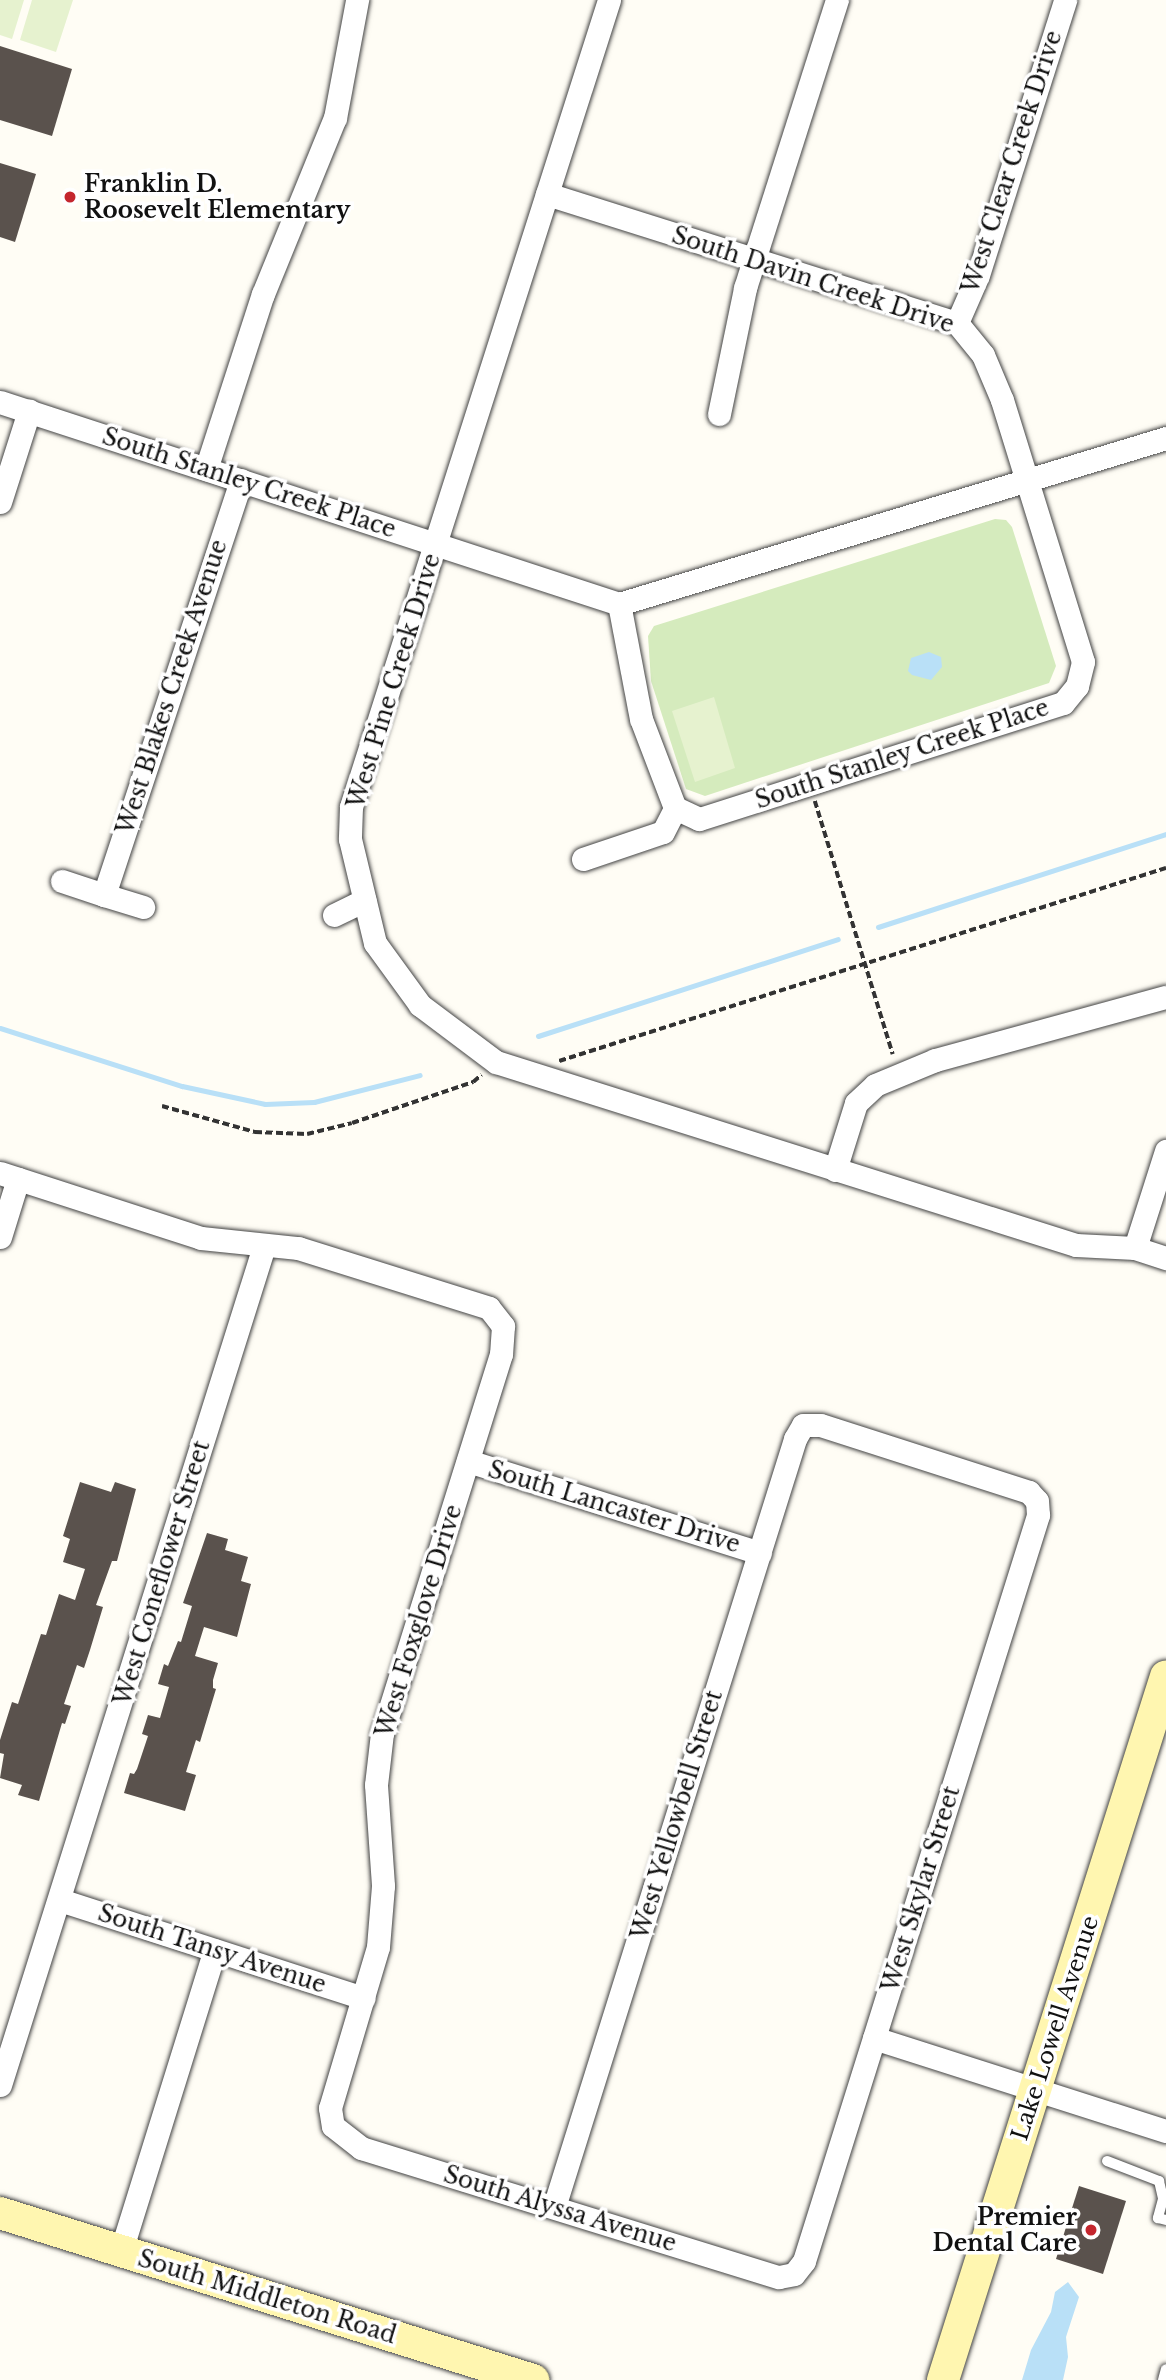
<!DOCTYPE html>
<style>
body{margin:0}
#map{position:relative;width:1166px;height:2380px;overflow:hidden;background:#fffdf5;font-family:"Libre Baskerville",serif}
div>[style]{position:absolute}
.green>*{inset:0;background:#d5ebbd}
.pitch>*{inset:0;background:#e6f2cf}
.water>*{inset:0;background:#b9e0f7}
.stream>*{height:5px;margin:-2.5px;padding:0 2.5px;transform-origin:2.5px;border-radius:2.5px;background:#b9e0f7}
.building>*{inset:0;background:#5a524d}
.path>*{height:3.5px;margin-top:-1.75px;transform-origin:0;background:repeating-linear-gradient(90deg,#333 0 7px,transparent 0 10.5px)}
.roads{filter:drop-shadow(0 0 2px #444) drop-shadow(0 0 2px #444)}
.service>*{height:10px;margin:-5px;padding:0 5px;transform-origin:5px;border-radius:5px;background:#fff}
.minor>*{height:23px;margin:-11.5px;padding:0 11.5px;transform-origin:11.5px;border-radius:11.5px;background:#fff}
.secondary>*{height:32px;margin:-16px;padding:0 16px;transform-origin:16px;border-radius:16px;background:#fff6b0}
.dots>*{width:19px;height:19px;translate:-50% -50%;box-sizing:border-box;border:4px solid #fff;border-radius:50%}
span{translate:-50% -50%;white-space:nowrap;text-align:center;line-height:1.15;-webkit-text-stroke:7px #fff;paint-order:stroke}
.street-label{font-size:23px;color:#111}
.poi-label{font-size:23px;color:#111;font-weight:700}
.left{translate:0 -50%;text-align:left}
.right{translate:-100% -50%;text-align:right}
</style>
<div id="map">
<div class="green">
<div style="clip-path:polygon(995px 519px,1006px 520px,1012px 527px,1056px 666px,1049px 683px,705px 796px,686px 789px,651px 681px,648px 636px,654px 626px)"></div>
</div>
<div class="pitch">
<div style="clip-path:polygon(0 0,24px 0,12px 39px,0 35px)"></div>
<div style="clip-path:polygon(32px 0,73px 0,56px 52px,20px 40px)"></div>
<div style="clip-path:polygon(714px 697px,735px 768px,695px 782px,672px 711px)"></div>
</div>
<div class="water">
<div style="clip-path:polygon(929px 652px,941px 657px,942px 667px,931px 680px,912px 675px,908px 671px,911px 658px)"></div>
<div style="clip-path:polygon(1068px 2282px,1079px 2297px,1066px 2337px,1068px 2357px,1063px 2380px,1022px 2380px,1031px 2350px,1051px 2312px,1055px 2292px)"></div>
</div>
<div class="stream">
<div style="left:878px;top:927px;width:303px;rotate:-17.9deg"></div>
<div style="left:0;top:1028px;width:191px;rotate:17.7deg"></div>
<div style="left:182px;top:1086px;width:85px;rotate:12.2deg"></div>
<div style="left:265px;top:1104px;width:49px;rotate:-2.3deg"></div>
<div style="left:314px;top:1102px;width:109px;rotate:-14.3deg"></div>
<div style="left:538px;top:1036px;width:315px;rotate:-17.9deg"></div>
</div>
<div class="building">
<div style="clip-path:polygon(0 46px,72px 69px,52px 136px,0 120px)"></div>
<div style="clip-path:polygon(0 163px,36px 174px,15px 242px,0 237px)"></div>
<div style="clip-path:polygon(80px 1482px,111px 1492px,115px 1482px,136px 1489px,117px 1561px,112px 1561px,96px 1605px,103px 1607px,90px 1650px,84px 1668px,77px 1665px,64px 1704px,71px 1706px,65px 1724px,62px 1723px,39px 1801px,18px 1795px,22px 1785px,0 1778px,4px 1754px,0 1753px,0 1740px,12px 1702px,18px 1704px,41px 1634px,46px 1635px,59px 1594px,75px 1600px,85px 1569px,63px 1562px,70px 1539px,63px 1536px)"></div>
<div style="clip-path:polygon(207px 1533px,228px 1539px,225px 1550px,248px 1557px,241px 1581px,251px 1584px,237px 1637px,204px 1627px,195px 1656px,218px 1663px,213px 1680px,213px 1688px,216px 1689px,200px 1742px,196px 1740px,186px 1772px,196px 1775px,185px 1811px,124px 1793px,130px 1773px,134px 1774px,137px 1769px,148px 1736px,142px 1734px,148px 1715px,160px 1718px,169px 1687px,158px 1684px,164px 1664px,168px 1666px,178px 1641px,181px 1642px,192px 1606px,183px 1603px)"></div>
<div style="clip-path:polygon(1079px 2186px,1126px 2201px,1103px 2274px,1056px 2259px)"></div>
</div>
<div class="path">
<div style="left:815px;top:801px;width:265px;rotate:72.9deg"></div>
<div style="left:559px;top:1061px;width:637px;rotate:-17.64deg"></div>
<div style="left:162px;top:1106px;width:97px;rotate:15.6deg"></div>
<div style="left:255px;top:1132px;width:52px;rotate:2.2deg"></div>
<div style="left:307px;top:1134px;width:46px;rotate:-13.7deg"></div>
<div style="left:352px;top:1123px;width:128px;rotate:-18.7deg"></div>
<div style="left:473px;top:1082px;width:11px;rotate:-41deg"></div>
</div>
<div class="roads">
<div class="service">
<div style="left:1107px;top:2161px;width:56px;rotate:21deg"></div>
<div style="left:1159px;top:2181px;width:18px;rotate:77deg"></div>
<div style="left:1163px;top:2199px;width:20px;rotate:105deg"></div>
<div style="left:1158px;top:2218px;width:8px;rotate:14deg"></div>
<div style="left:1163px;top:2380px;width:11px;rotate:-75deg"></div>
</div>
<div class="minor">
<div style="left:609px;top:0;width:847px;rotate:107.73deg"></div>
<div style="left:351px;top:807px;width:32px;rotate:92deg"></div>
<div style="left:350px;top:839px;width:107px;rotate:76.5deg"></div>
<div style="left:375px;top:943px;width:77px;rotate:54deg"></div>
<div style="left:420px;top:1005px;width:95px;rotate:36.9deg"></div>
<div style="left:496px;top:1062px;width:608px;rotate:17.51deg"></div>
<div style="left:1076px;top:1245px;width:59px;rotate:2.9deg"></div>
<div style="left:1135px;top:1248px;width:33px;rotate:18deg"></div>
<div style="left:547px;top:194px;width:430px;rotate:17.5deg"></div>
<div style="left:957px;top:323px;width:41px;rotate:50.9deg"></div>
<div style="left:983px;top:355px;width:49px;rotate:67.1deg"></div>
<div style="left:1002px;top:400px;width:274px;rotate:72.8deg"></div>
<div style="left:1083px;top:662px;width:25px;rotate:104deg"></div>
<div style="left:1077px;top:686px;width:22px;rotate:129deg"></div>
<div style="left:1063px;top:703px;width:382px;rotate:162.3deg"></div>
<div style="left:699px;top:819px;width:26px;rotate:-155deg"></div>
<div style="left:675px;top:808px;width:95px;rotate:-110.9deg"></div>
<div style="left:641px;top:719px;width:117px;rotate:-100.8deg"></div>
<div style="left:957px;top:323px;width:52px;rotate:-66.4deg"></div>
<div style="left:978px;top:275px;width:288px;rotate:-72.4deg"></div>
<div style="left:0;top:402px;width:651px;rotate:18.07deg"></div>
<div style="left:619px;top:604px;width:572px;rotate:-16.88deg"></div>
<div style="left:719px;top:414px;width:129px;rotate:-78.3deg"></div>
<div style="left:745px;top:288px;width:302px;rotate:-72.3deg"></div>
<div style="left:206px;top:469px;width:184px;rotate:-72deg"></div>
<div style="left:263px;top:294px;width:190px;rotate:-67.8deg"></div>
<div style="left:335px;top:118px;width:120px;rotate:-79.4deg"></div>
<div style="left:0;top:502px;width:96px;rotate:-72.3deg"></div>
<div style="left:583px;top:859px;width:84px;rotate:-18.6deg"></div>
<div style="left:663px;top:832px;width:27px;rotate:-63deg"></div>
<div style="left:62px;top:881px;width:44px;rotate:18.4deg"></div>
<div style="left:104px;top:895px;width:437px;rotate:-71.7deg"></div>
<div style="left:104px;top:895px;width:41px;rotate:17.1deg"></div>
<div style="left:334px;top:915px;width:34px;rotate:-26deg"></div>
<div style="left:835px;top:1170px;width:70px;rotate:-72.6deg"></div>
<div style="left:856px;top:1103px;width:26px;rotate:-43deg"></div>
<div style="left:875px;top:1085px;width:65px;rotate:-22.6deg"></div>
<div style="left:935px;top:1060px;width:239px;rotate:-15.3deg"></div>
<div style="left:0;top:1173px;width:211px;rotate:17.9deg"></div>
<div style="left:201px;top:1238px;width:98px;rotate:5.9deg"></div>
<div style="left:298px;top:1248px;width:200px;rotate:17.4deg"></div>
<div style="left:489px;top:1308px;width:23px;rotate:52deg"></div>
<div style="left:503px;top:1326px;width:28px;rotate:94deg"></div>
<div style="left:501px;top:1354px;width:397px;rotate:107.4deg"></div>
<div style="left:382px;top:1733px;width:52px;rotate:96.6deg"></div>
<div style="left:376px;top:1785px;width:101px;rotate:86deg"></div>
<div style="left:383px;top:1886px;width:61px;rotate:94.7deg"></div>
<div style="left:378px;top:1947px;width:168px;rotate:106.6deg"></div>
<div style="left:330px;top:2108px;width:18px;rotate:81deg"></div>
<div style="left:333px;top:2126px;width:36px;rotate:38deg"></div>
<div style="left:361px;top:2148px;width:437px;rotate:17.2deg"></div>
<div style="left:779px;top:2277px;width:15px;rotate:-11deg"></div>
<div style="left:794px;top:2274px;width:16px;rotate:-52deg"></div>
<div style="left:804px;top:2261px;width:782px;rotate:-72.58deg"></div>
<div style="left:1038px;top:1515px;width:14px;rotate:-94deg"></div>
<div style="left:1037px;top:1501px;width:12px;rotate:-132deg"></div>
<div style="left:1029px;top:1492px;width:219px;rotate:-162.2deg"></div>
<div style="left:820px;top:1425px;width:17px;rotate:180deg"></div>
<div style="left:803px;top:1425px;width:16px;rotate:120deg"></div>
<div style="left:795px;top:1439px;width:805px;rotate:107.42deg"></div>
<div style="left:0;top:1237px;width:61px;rotate:-72.8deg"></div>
<div style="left:1135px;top:1248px;width:102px;rotate:-72.3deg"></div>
<div style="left:468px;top:1461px;width:306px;rotate:17.5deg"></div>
<div style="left:60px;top:1900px;width:319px;rotate:17.9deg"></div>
<div style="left:874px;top:2038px;width:306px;rotate:17.7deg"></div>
<div style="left:0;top:2085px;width:880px;rotate:-72.53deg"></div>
<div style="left:121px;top:2251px;width:315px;rotate:-72.7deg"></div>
</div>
<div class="secondary">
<div style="left:0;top:2213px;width:559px;rotate:17.4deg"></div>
<div style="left:943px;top:2380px;width:738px;rotate:-72.42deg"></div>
</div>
</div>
<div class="dots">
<div style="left:70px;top:197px;background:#c4262e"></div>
<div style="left:1091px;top:2230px;background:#c4262e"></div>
</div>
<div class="street-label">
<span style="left:1012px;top:162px;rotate:-72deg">West Clear Creek Drive</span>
<span style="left:813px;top:280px;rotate:18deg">South Davin Creek Drive</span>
<span style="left:249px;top:483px;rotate:18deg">South Stanley Creek Place</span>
<span style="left:394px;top:681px;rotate:-73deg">West Pine Creek Drive</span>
<span style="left:172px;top:687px;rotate:-72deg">West Blakes Creek Avenue</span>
<span style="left:902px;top:754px;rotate:-18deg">South Stanley Creek Place</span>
<span style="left:614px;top:1507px;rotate:17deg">South Lancaster Drive</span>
<span style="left:162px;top:1573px;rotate:-73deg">West Coneflower Street</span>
<span style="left:419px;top:1621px;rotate:-73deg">West Foxglove Drive</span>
<span style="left:677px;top:1815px;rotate:-73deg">West Yellowbell Street</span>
<span style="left:921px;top:1889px;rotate:-73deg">West Skylar Street</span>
<span style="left:212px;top:1949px;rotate:18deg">South Tansy Avenue</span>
<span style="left:1055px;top:2028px;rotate:-72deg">Lake Lowell Avenue</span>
<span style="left:560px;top:2209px;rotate:17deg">South Alyssa Avenue</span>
<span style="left:267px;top:2297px;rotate:17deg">South Middleton Road</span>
</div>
<div class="poi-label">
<span class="left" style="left:84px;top:197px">Franklin D.<br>Roosevelt Elementary</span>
<span class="right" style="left:1077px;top:2230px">Premier<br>Dental Care</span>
</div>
</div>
